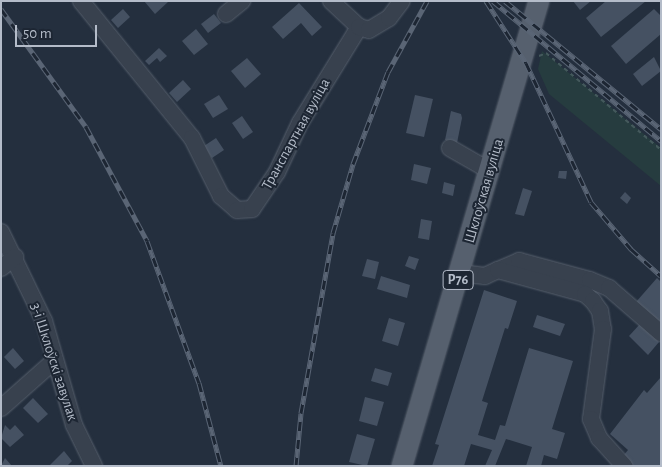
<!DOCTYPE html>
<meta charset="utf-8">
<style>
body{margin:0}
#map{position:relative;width:662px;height:467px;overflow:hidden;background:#242f3e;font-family:"Alegreya Sans",sans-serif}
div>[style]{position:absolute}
.green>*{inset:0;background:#263c3f}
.building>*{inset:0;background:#455162}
.path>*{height:2px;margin-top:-1px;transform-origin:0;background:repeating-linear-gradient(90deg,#44595c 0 4px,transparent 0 8px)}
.roads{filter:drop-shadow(0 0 1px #565f6c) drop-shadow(0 0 1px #565f6c)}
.minor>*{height:16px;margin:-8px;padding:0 8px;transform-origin:8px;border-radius:8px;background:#38414e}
.major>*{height:20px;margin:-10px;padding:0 10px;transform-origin:10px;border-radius:10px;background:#56606e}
.rail>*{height:5px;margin-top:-2.5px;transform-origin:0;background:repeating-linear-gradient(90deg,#1d2633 0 9px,#5a6575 0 18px);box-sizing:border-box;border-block:1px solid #5a6575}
span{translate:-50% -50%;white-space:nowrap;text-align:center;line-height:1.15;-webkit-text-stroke:4px #1d2633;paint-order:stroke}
.shield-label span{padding:1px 4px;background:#1d2633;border:1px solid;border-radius:4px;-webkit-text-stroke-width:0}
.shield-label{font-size:14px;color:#b4bcc9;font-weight:700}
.street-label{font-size:15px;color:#b4bcc9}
.frame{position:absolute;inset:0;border:2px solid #b4bcc9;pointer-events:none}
.scale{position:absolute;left:15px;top:25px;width:82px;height:22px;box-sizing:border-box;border:2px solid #b4bcc9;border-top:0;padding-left:6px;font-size:15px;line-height:18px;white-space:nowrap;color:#b4bcc9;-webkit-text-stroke:4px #1d2633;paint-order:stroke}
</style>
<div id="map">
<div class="green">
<div style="clip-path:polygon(542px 51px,661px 148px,661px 186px,549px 94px,538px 69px)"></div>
</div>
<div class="building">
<div style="clip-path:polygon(144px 1px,167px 1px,168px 2px,155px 14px)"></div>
<div style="clip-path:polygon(573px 1px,591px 1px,580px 10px)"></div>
<div style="clip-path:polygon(606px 1px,646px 1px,601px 37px,586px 18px)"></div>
<div style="clip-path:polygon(299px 3px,322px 27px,312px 36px,301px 23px,283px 39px,272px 27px)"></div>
<div style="clip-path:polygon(123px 9px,130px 17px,118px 28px,111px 20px)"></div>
<div style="clip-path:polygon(654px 9px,661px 16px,661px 34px,626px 64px,611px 46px)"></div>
<div style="clip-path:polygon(214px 14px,221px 23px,208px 33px,201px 24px)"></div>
<div style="clip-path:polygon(196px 29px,208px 44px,194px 55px,182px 41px)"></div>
<div style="clip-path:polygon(159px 48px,167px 56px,160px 62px,157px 58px,149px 65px,145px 61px)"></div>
<div style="clip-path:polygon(654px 57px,661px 71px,642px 86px,633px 74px)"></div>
<div style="clip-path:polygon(247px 58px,261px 74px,245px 88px,231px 71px)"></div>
<div style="clip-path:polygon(183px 80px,191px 89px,177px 102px,169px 93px)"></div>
<div style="clip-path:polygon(219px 95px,228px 109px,213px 118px,204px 104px)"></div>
<div style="clip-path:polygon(415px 95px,433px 99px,424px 137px,406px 133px)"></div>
<div style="clip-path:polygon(451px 111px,461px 114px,462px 118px,457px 143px,445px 140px)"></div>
<div style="clip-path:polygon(242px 116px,253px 132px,243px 139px,232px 123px)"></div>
<div style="clip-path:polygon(216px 138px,224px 150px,212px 158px,204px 146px)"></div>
<div style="clip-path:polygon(414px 164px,431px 168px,427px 184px,411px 180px)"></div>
<div style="clip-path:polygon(559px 171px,567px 171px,566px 179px,558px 178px)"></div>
<div style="clip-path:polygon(444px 182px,455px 185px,453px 196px,442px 193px)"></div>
<div style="clip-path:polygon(523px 188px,532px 191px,524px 216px,515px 214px)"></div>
<div style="clip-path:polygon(625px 192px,631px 198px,627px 204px,620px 198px)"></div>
<div style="clip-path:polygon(421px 219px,432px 221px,429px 240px,418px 238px)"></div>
<div style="clip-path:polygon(409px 256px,419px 259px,415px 270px,405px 266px)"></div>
<div style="clip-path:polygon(367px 259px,379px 262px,375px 279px,362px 276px)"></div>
<div style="clip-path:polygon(381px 276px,410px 285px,407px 298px,377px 289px)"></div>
<div style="clip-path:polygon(657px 278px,661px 282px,661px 324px,636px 302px)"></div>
<div style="clip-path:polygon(484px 290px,517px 301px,508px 329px,505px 328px,482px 401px,488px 403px,478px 435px,495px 440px,500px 425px,505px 426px,529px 348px,573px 361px,552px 429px,565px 433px,557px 459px,544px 455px,541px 466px,526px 466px,532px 447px,506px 439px,495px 466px,485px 466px,492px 450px,471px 444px,464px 466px,432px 466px,439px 445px,435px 444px)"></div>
<div style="clip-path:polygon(537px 315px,565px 324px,560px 336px,533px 327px)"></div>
<div style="clip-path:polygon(389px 318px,405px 323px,398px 346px,382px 341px)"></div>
<div style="clip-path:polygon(640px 324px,659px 342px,648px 355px,629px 336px)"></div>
<div style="clip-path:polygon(13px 348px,24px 361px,15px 369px,4px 357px)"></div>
<div style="clip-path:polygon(375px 368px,392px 373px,388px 386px,371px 381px)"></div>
<div style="clip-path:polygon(661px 377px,661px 466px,634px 466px,623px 456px,628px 450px,610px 434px,644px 390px,647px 393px)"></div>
<div style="clip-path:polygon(365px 397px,384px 402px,377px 426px,359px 421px)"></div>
<div style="clip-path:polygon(33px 398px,48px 414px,38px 423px,23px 408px)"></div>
<div style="clip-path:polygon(5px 425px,10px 430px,15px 425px,24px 435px,10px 447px,1px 438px)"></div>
<div style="clip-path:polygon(357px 434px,375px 439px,367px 466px,349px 462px)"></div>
<div style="clip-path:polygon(64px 451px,72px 461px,67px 466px,49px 466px)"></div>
<div style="clip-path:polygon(5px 458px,12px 466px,1px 466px)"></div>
</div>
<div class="path">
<div style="left:484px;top:1px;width:48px;rotate:54.3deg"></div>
<div style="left:539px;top:56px;width:8px;rotate:-23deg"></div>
<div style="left:546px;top:53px;width:150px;rotate:40.1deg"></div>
</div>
<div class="roads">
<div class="minor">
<div style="left:81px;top:1px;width:176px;rotate:51deg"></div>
<div style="left:192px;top:138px;width:65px;rotate:63.4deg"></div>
<div style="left:221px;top:196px;width:21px;rotate:41deg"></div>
<div style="left:237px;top:210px;width:15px;rotate:-4deg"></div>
<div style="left:252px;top:209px;width:45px;rotate:-56deg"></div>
<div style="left:277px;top:172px;width:54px;rotate:-64.9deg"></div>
<div style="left:300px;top:123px;width:113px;rotate:-58.4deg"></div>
<div style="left:331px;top:1px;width:38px;rotate:43deg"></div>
<div style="left:359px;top:27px;width:10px;rotate:17deg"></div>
<div style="left:369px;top:30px;width:23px;rotate:-31deg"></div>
<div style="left:389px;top:18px;width:21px;rotate:-53deg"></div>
<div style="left:226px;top:14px;width:21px;rotate:-39deg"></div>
<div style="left:450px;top:148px;width:46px;rotate:29.9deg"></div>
<div style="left:1px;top:232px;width:99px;rotate:64.2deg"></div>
<div style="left:44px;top:321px;width:108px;rotate:73.9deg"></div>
<div style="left:74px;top:425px;width:46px;rotate:64deg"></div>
<div style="left:1px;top:268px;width:18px;rotate:-38deg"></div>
<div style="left:498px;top:270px;width:23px;rotate:-23deg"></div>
<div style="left:519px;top:261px;width:73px;rotate:15deg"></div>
<div style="left:590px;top:280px;width:21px;rotate:23deg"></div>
<div style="left:609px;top:288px;width:69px;rotate:40.9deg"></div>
<div style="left:460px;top:273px;width:25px;rotate:7deg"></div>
<div style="left:485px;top:276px;width:14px;rotate:-25deg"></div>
<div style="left:498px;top:270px;width:90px;rotate:15.4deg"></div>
<div style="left:585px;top:294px;width:11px;rotate:41deg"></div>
<div style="left:593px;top:301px;width:12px;rotate:55deg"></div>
<div style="left:600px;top:311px;width:18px;rotate:81deg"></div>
<div style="left:603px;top:329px;width:91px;rotate:97.6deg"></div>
<div style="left:591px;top:419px;width:21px;rotate:67deg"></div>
<div style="left:599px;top:438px;width:38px;rotate:48deg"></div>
<div style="left:1px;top:408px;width:72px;rotate:-41.6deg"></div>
</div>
<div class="major">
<div style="left:402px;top:466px;width:485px;rotate:-73.6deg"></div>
</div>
</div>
<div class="rail">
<div style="left:486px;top:1px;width:74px;rotate:57.2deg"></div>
<div style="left:526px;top:63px;width:153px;rotate:64.9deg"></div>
<div style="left:591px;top:202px;width:62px;rotate:49.6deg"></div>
<div style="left:631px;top:249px;width:40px;rotate:42deg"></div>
<div style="left:493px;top:1px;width:219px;rotate:39.8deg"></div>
<div style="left:505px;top:1px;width:202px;rotate:39.4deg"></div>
<div style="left:1px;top:9px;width:145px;rotate:54.2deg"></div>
<div style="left:86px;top:127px;width:129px;rotate:61.8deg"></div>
<div style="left:147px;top:241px;width:151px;rotate:69.9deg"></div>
<div style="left:199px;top:383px;width:86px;rotate:75.2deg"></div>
<div style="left:296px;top:466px;width:53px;rotate:-84.6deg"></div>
<div style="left:301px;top:413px;width:183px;rotate:-79.9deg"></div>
<div style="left:333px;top:233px;width:72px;rotate:-73.8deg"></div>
<div style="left:353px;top:164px;width:98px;rotate:-69.2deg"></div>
<div style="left:388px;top:72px;width:81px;rotate:-61.2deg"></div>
</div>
<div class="shield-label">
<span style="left:458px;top:280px">Р76</span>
</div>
<div class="street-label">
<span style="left:296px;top:134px;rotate:-61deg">Транспартная вуліца</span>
<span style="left:484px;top:191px;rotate:-74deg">Шклоўская вуліца</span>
<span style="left:54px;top:362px;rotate:72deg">3-і Шклоўскі завулак</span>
</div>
<div class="frame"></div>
<div class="scale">50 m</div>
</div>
